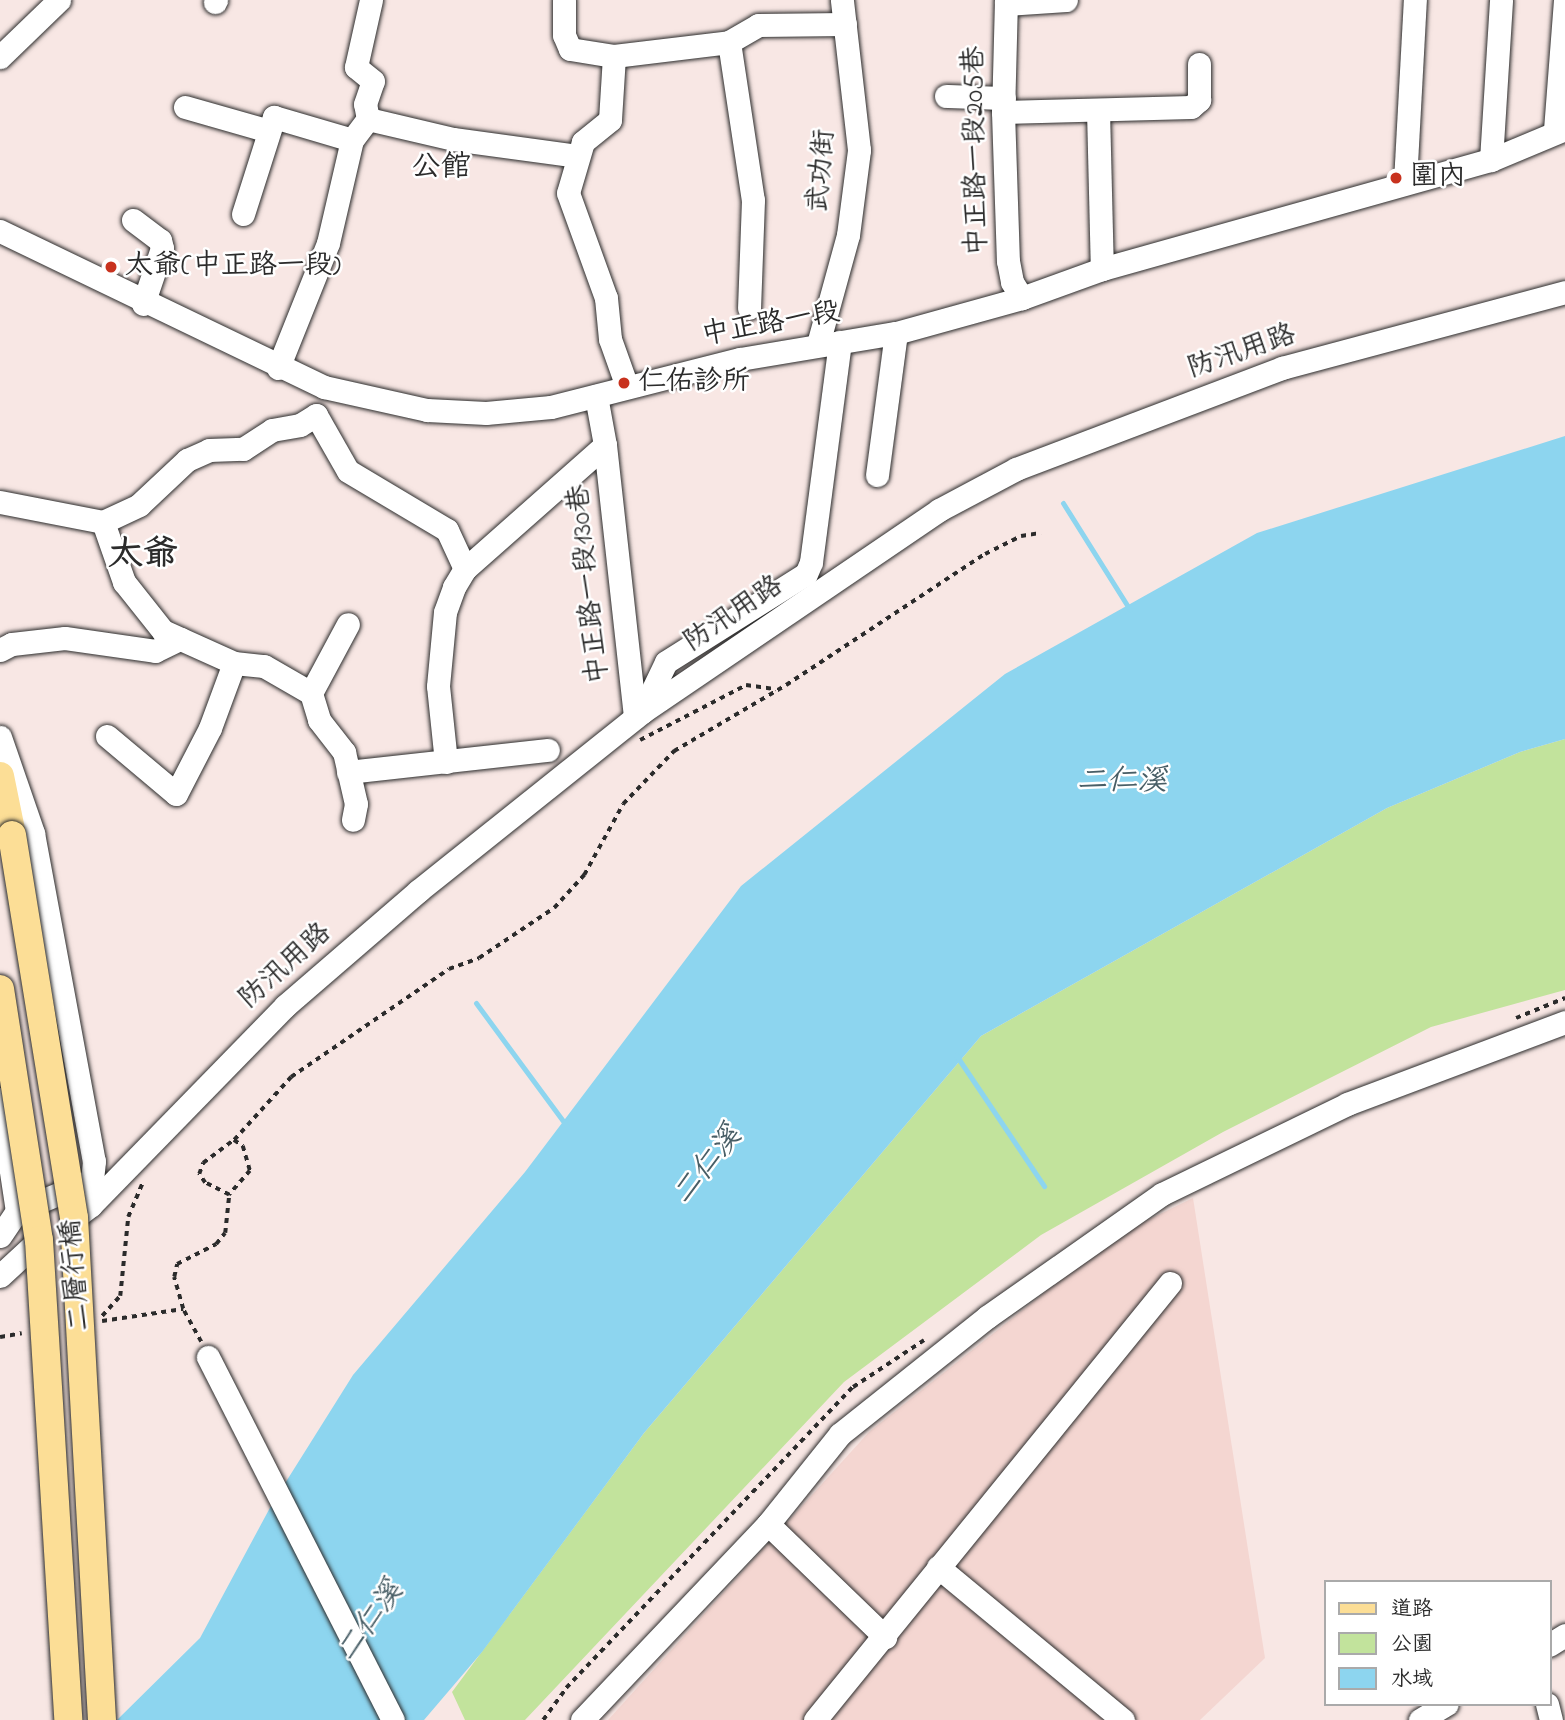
<!DOCTYPE html>
<meta charset="utf-8">
<style>
body{margin:0}
#map{position:relative;width:1565px;height:1720px;overflow:hidden;background:#f8e7e4;font-family:"Indie Flower","LXGW WenKai TC",sans-serif}
div>[style]{position:absolute}
.built>*{inset:0;background:#f4d6d1}
.green>*{inset:0;background:#c2e39c}
.water>*{inset:0;background:#8dd5ef}
.stream>*{height:5px;margin:-2.5px;padding:0 2.5px;transform-origin:2.5px;border-radius:2.5px;background:#8dd5ef}
.path>*{height:3.5px;margin-top:-1.75px;transform-origin:0;background:repeating-linear-gradient(90deg,#2b2b2b 0 5px,transparent 0 10px)}
.roads{filter:drop-shadow(0 0 2px #2b2b2b) drop-shadow(0 0 2px #2b2b2b)}
.minor>*{height:23px;margin:-11.5px;padding:0 11.5px;transform-origin:11.5px;border-radius:11.5px;background:#fff}
.major>*{height:28px;margin:-14px;padding:0 14px;transform-origin:14px;border-radius:14px;background:#fcde96}
.bridges{filter:drop-shadow(0 0 2px #2b2b2b) drop-shadow(0 0 2px #2b2b2b)}
.major-bridge>*{height:28px;margin:-14px;padding:0 14px;transform-origin:14px;border-radius:14px;background:#fcde96}
.dots>*{width:19px;height:19px;translate:-50% -50%;box-sizing:border-box;border:4px solid #fff;border-radius:50%}
span{translate:-50% -50%;white-space:nowrap;text-align:center;line-height:1.15;-webkit-text-stroke:5px #fff;paint-order:stroke}
.street-label{font-size:28px;color:#2b2b2b}
.poi-label{font-size:28px;color:#2b2b2b}
.left{translate:0 -50%;text-align:left}
.neighbourhood-label{font-size:30px;color:#2b2b2b}
.water-label{font-size:30px;color:#485e66;font-style:italic}
.district-label{font-size:35px;color:#2b2b2b;font-weight:700}
.legend{position:absolute;left:1324px;top:1580px;width:228px;height:126px;box-sizing:border-box;background:#fff;border:2px solid #aaa;margin:0;padding:9px 12px;list-style:none;font-size:21px;color:#2b2b2b}
.legend li{display:flex;align-items:center;gap:14px;height:35px}
.legend b{width:35px;border:2px solid #aaa}
</style>
<div id="map">
<div class="built">
<div style="clip-path:polygon(1193px 1198px,1265px 1658px,1200px 1720px,608px 1720px,869px 1432px,1117px 1235px)"></div>
</div>
<div class="green">
<div style="clip-path:polygon(1565px 739px,1565px 990px,1431px 1027px,1223px 1132px,1041px 1235px,844px 1382px,525px 1720px,465px 1720px,452px 1692px,644px 1433px,981px 1036px,1387px 808px,1520px 752px)"></div>
</div>
<div class="water">
<div style="clip-path:polygon(1565px 436px,1565px 739px,1520px 752px,1387px 808px,981px 1036px,644px 1433px,482px 1652px,424px 1720px,117px 1720px,200px 1638px,272px 1504px,353px 1375px,525px 1172px,741px 886px,1005px 674px,1257px 533px)"></div>
</div>
<div class="stream">
<div style="left:1063px;top:503px;width:126px;rotate:57.9deg"></div>
<div style="left:476px;top:1003px;width:152px;rotate:53.6deg"></div>
<div style="left:956px;top:1055px;width:158px;rotate:56.1deg"></div>
</div>
<div class="path">
<div style="left:640px;top:740px;width:119px;rotate:-27.4deg"></div>
<div style="left:746px;top:685px;width:30px;rotate:8deg"></div>
<div style="left:1516px;top:1018px;width:53px;rotate:-22.2deg"></div>
<div style="left:234px;top:1140px;width:85px;rotate:-47.9deg"></div>
<div style="left:291px;top:1077px;width:191px;rotate:-34.4deg"></div>
<div style="left:449px;top:969px;width:32px;rotate:-20deg"></div>
<div style="left:479px;top:958px;width:90px;rotate:-33.7deg"></div>
<div style="left:554px;top:908px;width:45px;rotate:-47.7deg"></div>
<div style="left:584px;top:875px;width:81px;rotate:-61.2deg"></div>
<div style="left:623px;top:804px;width:74px;rotate:-46.1deg"></div>
<div style="left:674px;top:751px;width:130px;rotate:-30.5deg"></div>
<div style="left:786px;top:685px;width:238px;rotate:-33.4deg"></div>
<div style="left:985px;top:554px;width:40px;rotate:-26.6deg"></div>
<div style="left:1021px;top:536px;width:20px;rotate:-9deg"></div>
<div style="left:234px;top:1140px;width:11px;rotate:34deg"></div>
<div style="left:243px;top:1146px;width:26px;rotate:74deg"></div>
<div style="left:250px;top:1171px;width:32px;rotate:131deg"></div>
<div style="left:229px;top:1195px;width:27px;rotate:-153deg"></div>
<div style="left:205px;top:1183px;width:11px;rotate:-124deg"></div>
<div style="left:199px;top:1174px;width:12px;rotate:-70deg"></div>
<div style="left:203px;top:1163px;width:39px;rotate:-37deg"></div>
<div style="left:102px;top:1316px;width:27px;rotate:-48deg"></div>
<div style="left:120px;top:1296px;width:79px;rotate:-84.2deg"></div>
<div style="left:128px;top:1217px;width:38px;rotate:-67deg"></div>
<div style="left:102px;top:1321px;width:82px;rotate:-8.4deg"></div>
<div style="left:0;top:1337px;width:22px;rotate:-10deg"></div>
<div style="left:201px;top:1342px;width:38px;rotate:-119deg"></div>
<div style="left:183px;top:1309px;width:33px;rotate:-106deg"></div>
<div style="left:174px;top:1277px;width:13px;rotate:-77deg"></div>
<div style="left:177px;top:1264px;width:44px;rotate:-27.1deg"></div>
<div style="left:216px;top:1244px;width:14px;rotate:-51deg"></div>
<div style="left:225px;top:1233px;width:38px;rotate:-84deg"></div>
<div style="left:543px;top:1720px;width:39px;rotate:-54deg"></div>
<div style="left:566px;top:1688px;width:416px;rotate:-46.4deg"></div>
<div style="left:853px;top:1387px;width:85px;rotate:-33.5deg"></div>
</div>
<div class="roads">
<div class="minor">
<div style="left:564px;top:0;width:35px;rotate:90deg"></div>
<div style="left:564px;top:35px;width:15px;rotate:67deg"></div>
<div style="left:570px;top:49px;width:45px;rotate:9deg"></div>
<div style="left:614px;top:56px;width:64px;rotate:93.6deg"></div>
<div style="left:610px;top:120px;width:35px;rotate:141deg"></div>
<div style="left:583px;top:142px;width:53px;rotate:106.4deg"></div>
<div style="left:568px;top:193px;width:112px;rotate:70.1deg"></div>
<div style="left:606px;top:298px;width:41px;rotate:84.4deg"></div>
<div style="left:610px;top:339px;width:48px;rotate:70.4deg"></div>
<div style="left:1006px;top:0;width:112px;rotate:91.5deg"></div>
<div style="left:1003px;top:112px;width:149px;rotate:88.1deg"></div>
<div style="left:1008px;top:261px;width:21px;rotate:79deg"></div>
<div style="left:1012px;top:282px;width:19px;rotate:58deg"></div>
<div style="left:215px;top:2px;width:2px;rotate:-63deg"></div>
<div style="left:1006px;top:4px;width:60px;rotate:-3.8deg"></div>
<div style="left:729px;top:42px;width:160px;rotate:81.4deg"></div>
<div style="left:753px;top:200px;width:108px;rotate:92.1deg"></div>
<div style="left:614px;top:56px;width:116px;rotate:-6.9deg"></div>
<div style="left:729px;top:42px;width:34px;rotate:-30deg"></div>
<div style="left:758px;top:25px;width:87px;rotate:-0.7deg"></div>
<div style="left:0;top:57px;width:82px;rotate:-44deg"></div>
<div style="left:946px;top:96px;width:58px;rotate:2deg"></div>
<div style="left:185px;top:107px;width:87px;rotate:15.9deg"></div>
<div style="left:1098px;top:110px;width:159px;rotate:88.6deg"></div>
<div style="left:1003px;top:112px;width:188px;rotate:-1.5deg"></div>
<div style="left:1191px;top:107px;width:11px;rotate:-41deg"></div>
<div style="left:1199px;top:100px;width:36px;rotate:-90deg"></div>
<div style="left:368px;top:119px;width:87px;rotate:13.2deg"></div>
<div style="left:453px;top:139px;width:125px;rotate:7.8deg"></div>
<div style="left:1555px;top:130px;width:129px;rotate:-85.6deg"></div>
<div style="left:1491px;top:160px;width:160px;rotate:-86.4deg"></div>
<div style="left:1405px;top:182px;width:182px;rotate:-86.9deg"></div>
<div style="left:243px;top:214px;width:102px;rotate:-72.3deg"></div>
<div style="left:274px;top:117px;width:81px;rotate:16.4deg"></div>
<div style="left:133px;top:220px;width:34px;rotate:37deg"></div>
<div style="left:160px;top:240px;width:8px;rotate:76deg"></div>
<div style="left:162px;top:248px;width:59px;rotate:108.7deg"></div>
<div style="left:0;top:231px;width:360px;rotate:25.7deg"></div>
<div style="left:324px;top:387px;width:106px;rotate:12.6deg"></div>
<div style="left:427px;top:410px;width:59px;rotate:2.9deg"></div>
<div style="left:486px;top:413px;width:65px;rotate:-5.3deg"></div>
<div style="left:551px;top:407px;width:195px;rotate:-14.3deg"></div>
<div style="left:740px;top:359px;width:158px;rotate:-9.5deg"></div>
<div style="left:896px;top:333px;width:131px;rotate:-15.5deg"></div>
<div style="left:1022px;top:298px;width:85px;rotate:-19.9deg"></div>
<div style="left:1102px;top:269px;width:404px;rotate:-15.7deg"></div>
<div style="left:1491px;top:160px;width:80px;rotate:-22.7deg"></div>
<div style="left:818px;top:344px;width:113px;rotate:-74.6deg"></div>
<div style="left:848px;top:235px;width:86px;rotate:-82.6deg"></div>
<div style="left:859px;top:150px;width:151px;rotate:-96.5deg"></div>
<div style="left:278px;top:368px;width:135px;rotate:-68.2deg"></div>
<div style="left:328px;top:243px;width:106px;rotate:-76.9deg"></div>
<div style="left:352px;top:140px;width:26px;rotate:-53deg"></div>
<div style="left:368px;top:119px;width:15px;rotate:-101deg"></div>
<div style="left:365px;top:104px;width:24px;rotate:-71deg"></div>
<div style="left:373px;top:81px;width:22px;rotate:-141deg"></div>
<div style="left:356px;top:67px;width:69px;rotate:-77.4deg"></div>
<div style="left:605px;top:445px;width:274px;rotate:83.7deg"></div>
<div style="left:877px;top:475px;width:143px;rotate:-82.4deg"></div>
<div style="left:0;top:502px;width:105px;rotate:11deg"></div>
<div style="left:103px;top:522px;width:40px;rotate:-25deg"></div>
<div style="left:139px;top:505px;width:66px;rotate:-43.2deg"></div>
<div style="left:187px;top:460px;width:24px;rotate:-24deg"></div>
<div style="left:209px;top:450px;width:34px;rotate:-2deg"></div>
<div style="left:243px;top:449px;width:35px;rotate:-33deg"></div>
<div style="left:272px;top:430px;width:28px;rotate:-10deg"></div>
<div style="left:300px;top:425px;width:19px;rotate:-32deg"></div>
<div style="left:316px;top:415px;width:64px;rotate:60.3deg"></div>
<div style="left:348px;top:471px;width:115px;rotate:30.8deg"></div>
<div style="left:447px;top:530px;width:43px;rotate:65.2deg"></div>
<div style="left:103px;top:522px;width:64px;rotate:70.7deg"></div>
<div style="left:124px;top:582px;width:63px;rotate:51.5deg"></div>
<div style="left:163px;top:631px;width:78px;rotate:24.3deg"></div>
<div style="left:234px;top:663px;width:30px;rotate:6deg"></div>
<div style="left:264px;top:666px;width:54px;rotate:29.9deg"></div>
<div style="left:311px;top:693px;width:28px;rotate:73deg"></div>
<div style="left:319px;top:720px;width:41px;rotate:52deg"></div>
<div style="left:344px;top:752px;width:53px;rotate:77deg"></div>
<div style="left:356px;top:804px;width:16px;rotate:101deg"></div>
<div style="left:0;top:650px;width:13px;rotate:-27deg"></div>
<div style="left:12px;top:644px;width:53px;rotate:-6.5deg"></div>
<div style="left:65px;top:638px;width:91px;rotate:8.2deg"></div>
<div style="left:155px;top:651px;width:28px;rotate:-26deg"></div>
<div style="left:311px;top:693px;width:78px;rotate:-61.8deg"></div>
<div style="left:642px;top:712px;width:55px;rotate:-64.4deg"></div>
<div style="left:666px;top:662px;width:165px;rotate:-32.2deg"></div>
<div style="left:806px;top:574px;width:13px;rotate:-67deg"></div>
<div style="left:811px;top:562px;width:222px;rotate:-82.5deg"></div>
<div style="left:107px;top:736px;width:90px;rotate:40deg"></div>
<div style="left:176px;top:794px;width:74px;rotate:-62.7deg"></div>
<div style="left:210px;top:728px;width:69px;rotate:-69.7deg"></div>
<div style="left:0;top:737px;width:102px;rotate:71deg"></div>
<div style="left:33px;top:833px;width:334px;rotate:79.5deg"></div>
<div style="left:94px;top:1161px;width:19px;rotate:96deg"></div>
<div style="left:92px;top:1180px;width:81px;rotate:157.5deg"></div>
<div style="left:17px;top:1211px;width:30px;rotate:124deg"></div>
<div style="left:446px;top:762px;width:76px;rotate:-96deg"></div>
<div style="left:438px;top:686px;width:74px;rotate:-84.6deg"></div>
<div style="left:445px;top:612px;width:27px;rotate:-70deg"></div>
<div style="left:454px;top:587px;width:21px;rotate:-59deg"></div>
<div style="left:465px;top:569px;width:187px;rotate:-41.5deg"></div>
<div style="left:605px;top:445px;width:50px;rotate:-100.4deg"></div>
<div style="left:348px;top:772px;width:201px;rotate:-6.3deg"></div>
<div style="left:0;top:1099px;width:113px;rotate:81.4deg"></div>
<div style="left:74px;top:1218px;width:21px;rotate:-37deg"></div>
<div style="left:91px;top:1205px;width:278px;rotate:-45.7deg"></div>
<div style="left:285px;top:1006px;width:176px;rotate:-40.8deg"></div>
<div style="left:418px;top:891px;width:287px;rotate:-38.6deg"></div>
<div style="left:642px;top:712px;width:359px;rotate:-34.2deg"></div>
<div style="left:939px;top:510px;width:87px;rotate:-28deg"></div>
<div style="left:1016px;top:469px;width:285px;rotate:-20.8deg"></div>
<div style="left:1282px;top:368px;width:293px;rotate:-15deg"></div>
<div style="left:0;top:1276px;width:53px;rotate:-42.7deg"></div>
<div style="left:208px;top:1357px;width:407px;rotate:63deg"></div>
<div style="left:768px;top:1524px;width:163px;rotate:44deg"></div>
<div style="left:938px;top:1567px;width:240px;rotate:39.6deg"></div>
<div style="left:1549px;top:1645px;width:19px;rotate:-32deg"></div>
<div style="left:1547px;top:1704px;width:16px;rotate:76deg"></div>
<div style="left:582px;top:1720px;width:270px;rotate:-46.5deg"></div>
<div style="left:768px;top:1524px;width:115px;rotate:-51.3deg"></div>
<div style="left:840px;top:1434px;width:188px;rotate:-38.5deg"></div>
<div style="left:987px;top:1317px;width:214px;rotate:-35.1deg"></div>
<div style="left:1162px;top:1194px;width:206px;rotate:-25.9deg"></div>
<div style="left:1347px;top:1104px;width:233px;rotate:-20.6deg"></div>
<div style="left:815px;top:1720px;width:563px;rotate:-50.91deg"></div>
<div style="left:1420px;top:1720px;width:31px;rotate:-31deg"></div>
</div>
<div class="major">
<div style="left:0;top:776px;width:60px;rotate:78.5deg"></div>
</div>
</div>
<div class="bridges">
<div class="major-bridge">
<div style="left:12px;top:835px;width:388px;rotate:80.8deg"></div>
<div style="left:74px;top:1218px;width:503px;rotate:86.81deg"></div>
<div style="left:0;top:989px;width:254px;rotate:81.2deg"></div>
<div style="left:39px;top:1240px;width:481px;rotate:86.5deg"></div>
</div>
</div>
<div class="dots">
<div style="left:1396px;top:178px;background:#c8321e"></div>
<div style="left:111px;top:267px;background:#c8321e"></div>
<div style="left:624px;top:383px;background:#c8321e"></div>
</div>
<div class="street-label">
<span style="left:977px;top:151px;rotate:-91deg">中正路一段205巷</span>
<span style="left:823px;top:171px;rotate:-85deg">武功街</span>
<span style="left:771px;top:325px;rotate:-10deg">中正路一段</span>
<span style="left:1242px;top:353px;rotate:-19deg">防汛用路</span>
<span style="left:590px;top:584px;rotate:-96deg">中正路一段130巷</span>
<span style="left:734px;top:615px;rotate:-34deg">防汛用路</span>
<span style="left:286px;top:967px;rotate:-42deg">防汛用路</span>
<span style="left:77px;top:1275px;rotate:-95deg">二層行橋</span>
</div>
<div class="poi-label">
<span class="left" style="left:1410px;top:178px">圍內</span>
<span class="left" style="left:125px;top:267px">太爺(中正路一段)</span>
<span class="left" style="left:638px;top:383px">仁佑診所</span>
</div>
<div class="neighbourhood-label">
<span style="left:441px;top:168px">公館</span>
</div>
<div class="water-label">
<span style="left:1122px;top:782px">二仁溪</span>
<span style="left:708px;top:1166px;rotate:-51deg">二仁溪</span>
<span style="left:371px;top:1622px;rotate:-54deg">二仁溪</span>
</div>
<div class="district-label">
<span style="left:143px;top:556px">太爺</span>
</div>
<ul class="legend">
<li><b style="height:9px;background:#fcde96"></b>道路</li>
<li><b style="height:19px;background:#c2e39c"></b>公園</li>
<li><b style="height:19px;background:#8dd5ef"></b>水域</li>
</ul>
</div>
